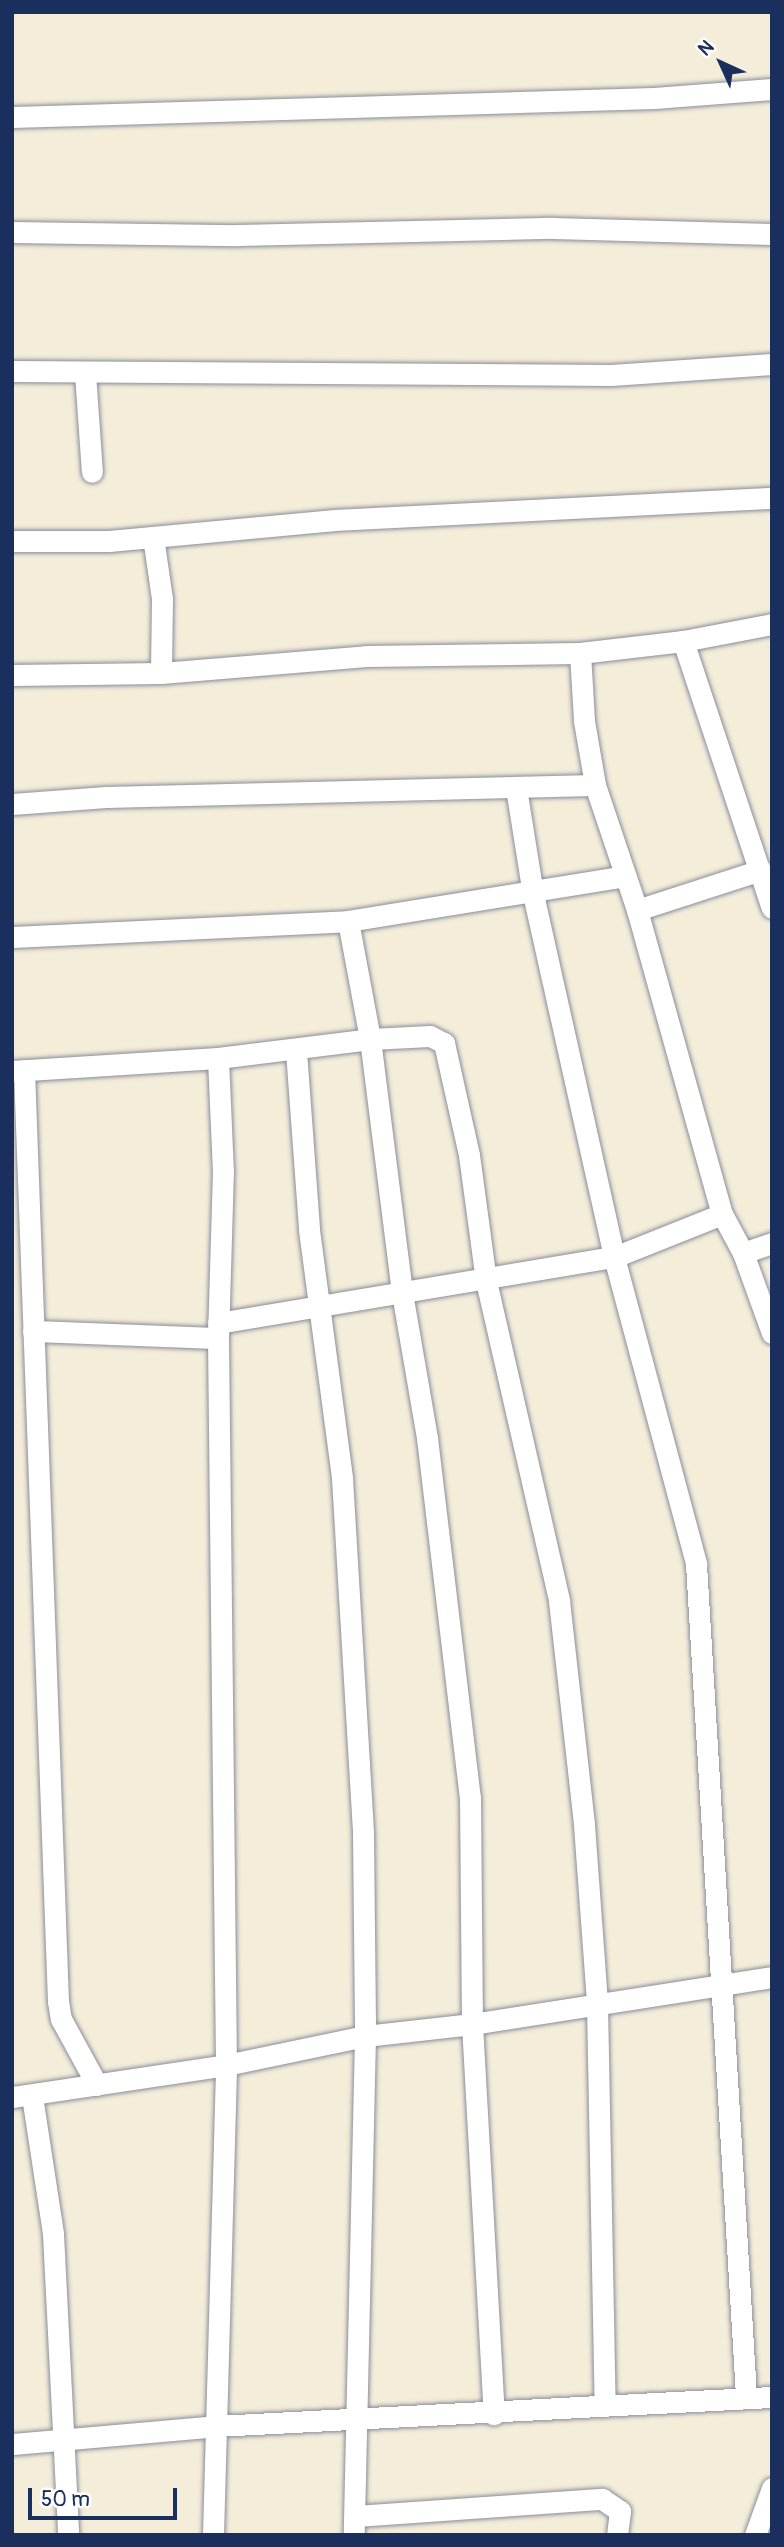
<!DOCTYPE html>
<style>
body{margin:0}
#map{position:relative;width:784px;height:2547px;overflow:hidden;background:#f4edd9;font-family:Pangolin,sans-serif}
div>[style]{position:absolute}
.roads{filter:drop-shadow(0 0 2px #888e9c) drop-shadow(0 0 2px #888e9c)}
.minor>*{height:21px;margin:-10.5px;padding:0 10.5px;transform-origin:10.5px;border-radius:10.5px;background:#fff}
span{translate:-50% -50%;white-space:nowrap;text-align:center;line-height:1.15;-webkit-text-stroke:5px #fff;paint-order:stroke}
.frame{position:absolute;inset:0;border:14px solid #1b2f5e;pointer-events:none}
.north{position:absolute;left:686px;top:28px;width:70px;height:70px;-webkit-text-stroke:5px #fff;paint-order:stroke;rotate:315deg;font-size:19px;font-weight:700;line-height:28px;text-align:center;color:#1b2f5e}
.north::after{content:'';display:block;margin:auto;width:24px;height:32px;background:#1b2f5e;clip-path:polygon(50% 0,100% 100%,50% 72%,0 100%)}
.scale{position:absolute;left:28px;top:2488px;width:149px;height:32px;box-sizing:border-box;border:4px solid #1b2f5e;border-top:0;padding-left:9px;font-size:21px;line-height:24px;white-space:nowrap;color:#1b2f5e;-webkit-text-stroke:5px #fff;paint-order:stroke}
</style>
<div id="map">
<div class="roads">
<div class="minor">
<div style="left:12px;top:117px;width:642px;rotate:-1.7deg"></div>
<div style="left:654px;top:98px;width:118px;rotate:-4.4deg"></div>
<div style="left:12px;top:232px;width:226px;rotate:0.8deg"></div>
<div style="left:238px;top:235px;width:315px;rotate:-1.3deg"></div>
<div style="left:553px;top:228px;width:219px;rotate:1.6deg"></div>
<div style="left:12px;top:371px;width:599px;rotate:0.38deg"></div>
<div style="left:611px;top:375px;width:161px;rotate:-3.9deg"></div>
<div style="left:85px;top:373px;width:99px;rotate:86deg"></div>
<div style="left:153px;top:537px;width:63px;rotate:81.7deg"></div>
<div style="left:162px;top:599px;width:74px;rotate:90.8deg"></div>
<div style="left:12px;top:541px;width:97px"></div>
<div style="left:109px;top:541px;width:227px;rotate:-5.3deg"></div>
<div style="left:335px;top:520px;width:438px;rotate:-2.9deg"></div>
<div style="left:683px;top:641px;width:281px;rotate:71.6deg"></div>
<div style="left:580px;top:653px;width:68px;rotate:86.6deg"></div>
<div style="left:584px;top:721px;width:65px;rotate:80.2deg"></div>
<div style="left:595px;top:785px;width:132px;rotate:71.4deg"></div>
<div style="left:637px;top:910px;width:316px;rotate:74.4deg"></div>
<div style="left:722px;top:1214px;width:44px;rotate:61.7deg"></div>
<div style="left:743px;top:1253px;width:85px;rotate:70.1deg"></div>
<div style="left:12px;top:675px;width:149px;rotate:-0.8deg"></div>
<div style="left:161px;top:673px;width:206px;rotate:-4.7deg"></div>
<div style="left:366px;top:656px;width:214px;rotate:-0.8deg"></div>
<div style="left:580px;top:653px;width:104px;rotate:-6.6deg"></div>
<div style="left:683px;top:641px;width:91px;rotate:-10.8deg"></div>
<div style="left:516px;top:788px;width:107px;rotate:80.9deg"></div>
<div style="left:533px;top:894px;width:372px;rotate:77.4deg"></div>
<div style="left:614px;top:1257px;width:318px;rotate:75deg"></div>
<div style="left:696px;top:1564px;width:834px;rotate:86.56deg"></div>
<div style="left:12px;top:804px;width:94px;rotate:-4.3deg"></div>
<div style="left:106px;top:797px;width:489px;rotate:-1.4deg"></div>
<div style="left:637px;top:910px;width:130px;rotate:-17.9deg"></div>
<div style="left:348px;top:921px;width:120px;rotate:79.4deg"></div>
<div style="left:370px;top:1039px;width:256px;rotate:82.8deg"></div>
<div style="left:402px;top:1293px;width:147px;rotate:80.2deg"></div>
<div style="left:427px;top:1438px;width:362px;rotate:83.2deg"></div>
<div style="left:470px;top:1797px;width:227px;rotate:89.5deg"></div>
<div style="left:472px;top:2024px;width:391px;rotate:86.8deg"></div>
<div style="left:12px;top:937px;width:336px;rotate:-2.7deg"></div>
<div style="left:348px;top:921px;width:281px;rotate:-9.2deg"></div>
<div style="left:296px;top:1051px;width:179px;rotate:85.8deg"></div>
<div style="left:309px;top:1230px;width:250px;rotate:82.4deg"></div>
<div style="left:342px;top:1478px;width:356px;rotate:86.6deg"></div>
<div style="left:363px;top:1833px;width:203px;rotate:89.4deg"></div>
<div style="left:365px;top:2036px;width:499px;rotate:91.3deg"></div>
<div style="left:24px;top:1070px;width:932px;rotate:87.91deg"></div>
<div style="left:58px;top:2001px;width:18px;rotate:81deg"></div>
<div style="left:61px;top:2019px;width:75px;rotate:61.4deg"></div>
<div style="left:12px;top:1071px;width:206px;rotate:-3.6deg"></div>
<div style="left:218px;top:1058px;width:153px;rotate:-7.1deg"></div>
<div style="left:370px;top:1039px;width:60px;rotate:-2.9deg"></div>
<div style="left:430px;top:1036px;width:16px;rotate:27deg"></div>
<div style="left:444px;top:1043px;width:115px;rotate:77.4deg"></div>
<div style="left:469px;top:1155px;width:127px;rotate:82.3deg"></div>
<div style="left:486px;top:1281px;width:328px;rotate:77.1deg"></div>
<div style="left:559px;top:1601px;width:225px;rotate:83.6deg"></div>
<div style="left:584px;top:1825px;width:179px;rotate:85.8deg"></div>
<div style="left:597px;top:2004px;width:401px;rotate:88.9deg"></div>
<div style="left:743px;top:1253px;width:31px;rotate:-19deg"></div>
<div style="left:218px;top:1323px;width:401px;rotate:-9.5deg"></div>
<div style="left:614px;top:1257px;width:116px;rotate:-21.7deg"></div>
<div style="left:33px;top:1331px;width:185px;rotate:2.2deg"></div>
<div style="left:32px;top:2096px;width:140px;rotate:81.3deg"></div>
<div style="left:53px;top:2234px;width:301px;rotate:87.1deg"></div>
<div style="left:12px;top:2097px;width:216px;rotate:-8.5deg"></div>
<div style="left:226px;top:2065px;width:142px;rotate:-11.8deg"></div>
<div style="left:365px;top:2036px;width:108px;rotate:-6.4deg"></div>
<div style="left:472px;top:2024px;width:304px;rotate:-8.9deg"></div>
<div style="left:12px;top:2444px;width:205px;rotate:-5deg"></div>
<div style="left:216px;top:2426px;width:557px;rotate:-2.99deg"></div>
<div style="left:356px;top:2516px;width:247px;rotate:-4deg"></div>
<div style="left:602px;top:2499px;width:22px;rotate:34deg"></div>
<div style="left:620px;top:2511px;width:24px;rotate:97deg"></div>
<div style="left:213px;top:2535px;width:470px;rotate:-88.4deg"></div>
<div style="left:226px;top:2065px;width:727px;rotate:-90.63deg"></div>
<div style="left:218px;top:1338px;width:165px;rotate:-88.3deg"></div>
<div style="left:223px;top:1173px;width:115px;rotate:-92.5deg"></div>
<div style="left:755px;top:2535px;width:50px;rotate:-70.1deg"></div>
</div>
</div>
<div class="frame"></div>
<div class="north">N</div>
<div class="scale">50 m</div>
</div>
